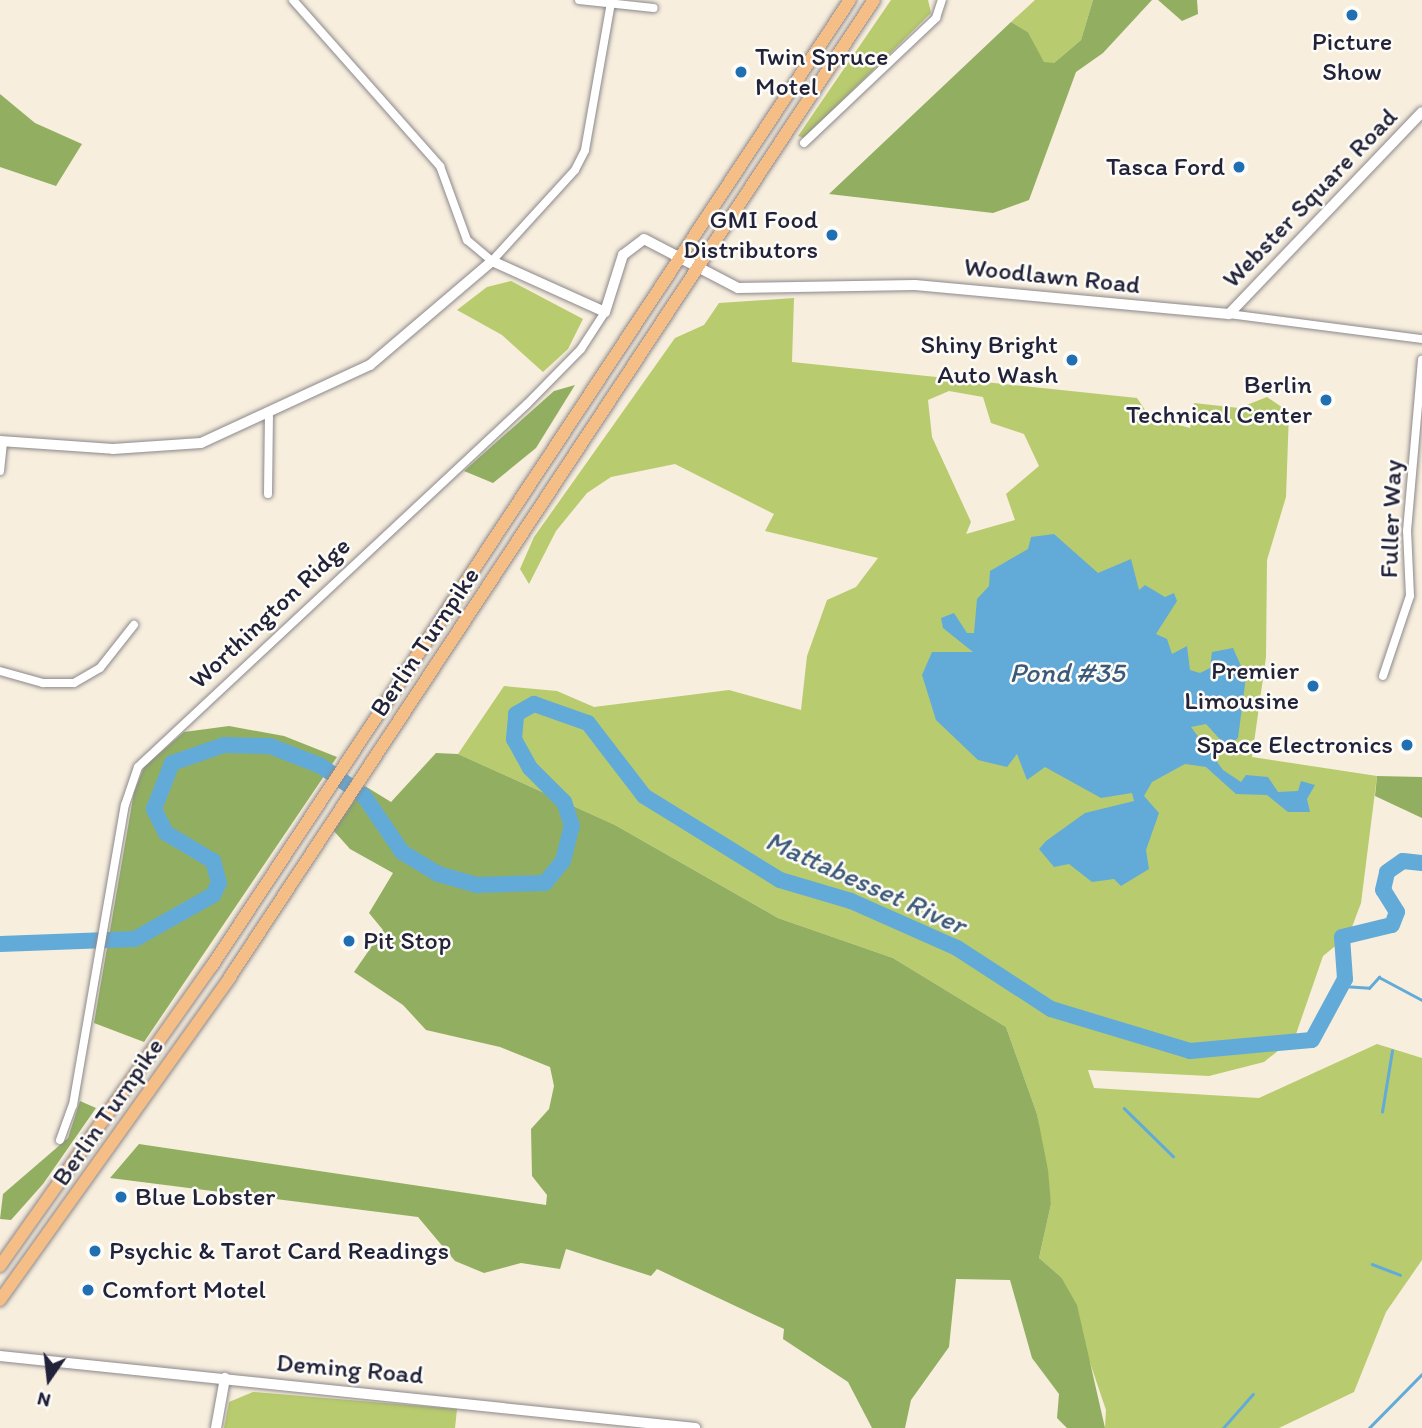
<!DOCTYPE html>
<style>
body{margin:0}
#map{position:relative;width:1422px;height:1428px;overflow:hidden;background:#f7eedd;font-family:Itim,sans-serif}
div>[style]{position:absolute}
.green>*{inset:0;background:#b8cb6e}
.forest>*{inset:0;background:#92af61}
.water>*{inset:0;background:#62abd9}
.stream>*{height:2.5px;margin:-1.25px;padding:0 1.25px;transform-origin:1.25px;border-radius:1.25px;background:#62abd9}
.river>*{height:16px;margin:-8px;padding:0 8px;transform-origin:8px;border-radius:8px;background:#62abd9}
.roads{filter:drop-shadow(0 0 2px #8c888c) drop-shadow(0 0 2px #8c888c)}
.minor>*{height:8px;margin:-4px;padding:0 4px;transform-origin:4px;border-radius:4px;background:#fff}
.tertiary>*{height:10px;margin:-5px;padding:0 5px;transform-origin:5px;border-radius:5px;background:#fff}
.trunk>*{height:12px;margin:-6px;padding:0 6px;transform-origin:6px;border-radius:6px;background:#f6be87}
.dots>*{width:19px;height:19px;translate:-50% -50%;box-sizing:border-box;border:4px solid #fdfcf7;border-radius:50%}
span{translate:-50% -50%;white-space:nowrap;text-align:center;line-height:1.15;-webkit-text-stroke:5px #fdfcf7;paint-order:stroke}
.poi-label{font-size:26px;color:#22223b}
.left{translate:0 -50%;text-align:left}
.right{translate:-100% -50%;text-align:right}
.street-label{font-size:26px;color:#22223b}
.water-label{font-size:28px;color:#3c597a;font-style:italic}
.north{position:absolute;left:14px;top:1344px;width:70px;height:70px;-webkit-text-stroke:5px #fdfcf7;paint-order:stroke;rotate:194deg;font-size:19px;font-weight:700;line-height:28px;text-align:center;color:#22223b}
.north::after{content:'';display:block;margin:auto;width:24px;height:32px;background:#22223b;clip-path:polygon(50% 0,100% 100%,50% 72%,0 100%)}
</style>
<div id="map">
<div class="green">
<div style="clip-path:polygon(891px 0,928px 0,931px 13px,804px 138px,798px 136px)"></div>
<div style="clip-path:polygon(1035px 0,1093px 0,1081px 40px,1054px 63px,1044px 63px,1028px 32px,1011px 22px)"></div>
<div style="clip-path:polygon(511px 281px,583px 319px,568px 349px,543px 372px,502px 335px,457px 310px,487px 287px)"></div>
<div style="clip-path:polygon(evenodd,794px 298px,792px 362px,1137px 398px,1150px 417px,1190px 428px,1194px 403px,1239px 408px,1267px 397px,1289px 412px,1286px 497px,1267px 560px,1266px 657px,1252px 757px,1377px 776px,1361px 903px,1349px 935px,1323px 956px,1295px 1037px,1264px 1062px,1209px 1076px,1088px 1070px,1094px 1088px,1259px 1098px,1377px 1044px,1422px 1058px,1422px 1260px,1386px 1312px,1354px 1392px,1279px 1428px,1105px 1428px,1106px 1410px,1061px 1277px,1039px 1258px,1051px 1204px,1037px 1114px,1006px 1027px,893px 958px,778px 918px,615px 825px,458px 754px,504px 686px,557px 691px,594px 707px,729px 690px,801px 710px,807px 656px,827px 600px,856px 587px,878px 558px,765px 531px,774px 514px,675px 464px,611px 477px,587px 493px,556px 531px,529px 584px,520px 569px,534px 537px,675px 338px,704px 325px,719px 303px,794px 298px,949px 391px,983px 397px,991px 423px,1024px 434px,1039px 466px,1006px 494px,1015px 520px,966px 534px,971px 522px,932px 437px,928px 400px,949px 391px)"></div>
<div style="clip-path:polygon(253px 1392px,457px 1409px,455px 1428px,224px 1428px,229px 1402px)"></div>
</div>
<div class="forest">
<div style="clip-path:polygon(1093px 0,1152px 0,1103px 53px,1076px 72px,1029px 200px,993px 213px,829px 194px,1011px 22px,1028px 32px,1044px 62px,1054px 63px,1081px 40px)"></div>
<div style="clip-path:polygon(1158px 0,1197px 0,1198px 14px,1182px 21px)"></div>
<div style="clip-path:polygon(0 94px,35px 123px,82px 144px,56px 186px,0 167px)"></div>
<div style="clip-path:polygon(575px 385px,536px 448px,493px 483px,464px 471px,554px 391px)"></div>
<div style="clip-path:polygon(229px 726px,284px 736px,337px 757px,144px 1042px,94px 1023px,134px 792px,144px 767px,184px 732px)"></div>
<div style="clip-path:polygon(436px 753px,458px 754px,615px 825px,778px 918px,893px 958px,1006px 1027px,1037px 1114px,1048px 1170px,1051px 1204px,1039px 1258px,1061px 1277px,1077px 1305px,1105px 1428px,1067px 1428px,1057px 1418px,1059px 1394px,1032px 1358px,1010px 1280px,956px 1279px,949px 1347px,911px 1400px,905px 1428px,872px 1428px,848px 1382px,783px 1339px,784px 1329px,657px 1269px,651px 1276px,566px 1249px,560px 1269px,521px 1263px,484px 1273px,455px 1261px,418px 1217px,110px 1178px,139px 1144px,546px 1205px,547px 1195px,532px 1176px,531px 1129px,549px 1109px,554px 1086px,550px 1067px,500px 1047px,426px 1030px,403px 1005px,354px 972px,383px 930px,369px 913px,393px 873px,350px 849px,333px 830px,365px 786px,391px 802px)"></div>
<div style="clip-path:polygon(1377px 776px,1422px 777px,1422px 818px,1375px 796px)"></div>
<div style="clip-path:polygon(80px 1101px,96px 1108px,43px 1184px,11px 1220px,0 1219px,3px 1194px,68px 1138px)"></div>
</div>
<div class="water">
<div style="clip-path:polygon(1054px 534px,1098px 573px,1131px 559px,1139px 590px,1145px 585px,1165px 597px,1174px 593px,1177px 601px,1156px 634px,1167px 639px,1172px 654px,1187px 646px,1190px 670px,1200px 673px,1210px 668px,1212px 652px,1233px 648px,1246px 677px,1238px 738px,1227px 747px,1206px 724px,1191px 727px,1223px 770px,1241px 782px,1246px 775px,1268px 777px,1278px 792px,1298px 791px,1301px 781px,1315px 785px,1307px 799px,1310px 812px,1288px 812px,1267px 795px,1236px 794px,1206px 767px,1185px 764px,1152px 782px,1144px 796px,1159px 813px,1146px 850px,1149px 869px,1121px 886px,1114px 879px,1092px 882px,1069px 864px,1054px 867px,1039px 849px,1046px 841px,1085px 813px,1134px 801px,1132px 793px,1101px 798px,1045px 767px,1027px 780px,1017px 754px,1007px 767px,978px 760px,936px 720px,922px 675px,932px 652px,973px 652px,943px 628px,941px 618px,954px 613px,967px 633px,974px 633px,977px 599px,989px 586px,990px 571px,1028px 549px,1031px 537px)"></div>
</div>
<div class="stream">
<div style="left:1343px;top:986px;width:26px;rotate:4deg"></div>
<div style="left:1369px;top:988px;width:15px;rotate:-48deg"></div>
<div style="left:1379px;top:977px;width:49px;rotate:28.1deg"></div>
<div style="left:1124px;top:1108px;width:69px;rotate:44.4deg"></div>
<div style="left:1382px;top:1112px;width:62px;rotate:-80.7deg"></div>
<div style="left:1372px;top:1264px;width:30px;rotate:21deg"></div>
<div style="left:1223px;top:1428px;width:45px;rotate:-48.6deg"></div>
<div style="left:1369px;top:1428px;width:76px;rotate:-45.5deg"></div>
</div>
<div class="river">
<div style="left:0;top:944px;width:135px;rotate:-2.1deg"></div>
<div style="left:135px;top:939px;width:90px;rotate:-29.4deg"></div>
<div style="left:213px;top:895px;width:13px;rotate:-63deg"></div>
<div style="left:219px;top:883px;width:23px;rotate:-105deg"></div>
<div style="left:213px;top:861px;width:55px;rotate:-149.2deg"></div>
<div style="left:166px;top:833px;width:27px;rotate:-117deg"></div>
<div style="left:154px;top:809px;width:49px;rotate:-68.6deg"></div>
<div style="left:172px;top:763px;width:55px;rotate:-19.1deg"></div>
<div style="left:224px;top:745px;width:46px;rotate:1.2deg"></div>
<div style="left:270px;top:746px;width:55px;rotate:21.4deg"></div>
<div style="left:321px;top:766px;width:52px;rotate:34.9deg"></div>
<div style="left:364px;top:796px;width:68px;rotate:55.8deg"></div>
<div style="left:402px;top:852px;width:42px;rotate:31.4deg"></div>
<div style="left:438px;top:874px;width:41px;rotate:15.8deg"></div>
<div style="left:477px;top:885px;width:68px;rotate:-1.7deg"></div>
<div style="left:545px;top:883px;width:28px;rotate:-51deg"></div>
<div style="left:563px;top:861px;width:36px;rotate:-76deg"></div>
<div style="left:572px;top:826px;width:25px;rotate:-108deg"></div>
<div style="left:564px;top:802px;width:48px;rotate:-135deg"></div>
<div style="left:530px;top:768px;width:33px;rotate:-119deg"></div>
<div style="left:514px;top:739px;width:25px;rotate:-85deg"></div>
<div style="left:516px;top:714px;width:21px;rotate:-29deg"></div>
<div style="left:534px;top:704px;width:57px;rotate:19.4deg"></div>
<div style="left:588px;top:723px;width:92px;rotate:52.5deg"></div>
<div style="left:644px;top:796px;width:160px;rotate:31.7deg"></div>
<div style="left:780px;top:880px;width:74px;rotate:16.5deg"></div>
<div style="left:851px;top:901px;width:116px;rotate:23.9deg"></div>
<div style="left:957px;top:948px;width:112px;rotate:33deg"></div>
<div style="left:1051px;top:1009px;width:145px;rotate:16.8deg"></div>
<div style="left:1190px;top:1051px;width:122px;rotate:-5.2deg"></div>
<div style="left:1312px;top:1040px;width:69px;rotate:-61.6deg"></div>
<div style="left:1345px;top:979px;width:42px;rotate:-94.1deg"></div>
<div style="left:1342px;top:937px;width:51px;rotate:-13.5deg"></div>
<div style="left:1392px;top:925px;width:14px;rotate:-69deg"></div>
<div style="left:1397px;top:912px;width:26px;rotate:-122deg"></div>
<div style="left:1383px;top:890px;width:18px;rotate:-77deg"></div>
<div style="left:1387px;top:872px;width:19px;rotate:-35deg"></div>
<div style="left:1403px;top:861px;width:19px;rotate:6deg"></div>
</div>
<div class="roads">
<div class="minor">
<div style="left:293px;top:0;width:222px;rotate:48.5deg"></div>
<div style="left:440px;top:166px;width:79px;rotate:70deg"></div>
<div style="left:467px;top:240px;width:33px;rotate:40deg"></div>
<div style="left:492px;top:261px;width:123px;rotate:-47.6deg"></div>
<div style="left:575px;top:170px;width:22px;rotate:-63deg"></div>
<div style="left:585px;top:150px;width:149px;rotate:-80deg"></div>
<div style="left:579px;top:0;width:75px;rotate:6.1deg"></div>
<div style="left:804px;top:143px;width:182px;rotate:-43.4deg"></div>
<div style="left:936px;top:18px;width:19px;rotate:-72deg"></div>
<div style="left:1229px;top:314px;width:195px;rotate:7.4deg"></div>
<div style="left:0;top:471px;width:30px;rotate:-84deg"></div>
<div style="left:268px;top:494px;width:78px;rotate:-89.3deg"></div>
<div style="left:0;top:671px;width:45px;rotate:15.6deg"></div>
<div style="left:43px;top:683px;width:31px"></div>
<div style="left:74px;top:683px;width:30px;rotate:-30deg"></div>
<div style="left:100px;top:668px;width:55px;rotate:-51.7deg"></div>
<div style="left:1383px;top:676px;width:84px;rotate:-71.4deg"></div>
<div style="left:1410px;top:596px;width:65px;rotate:-92.6deg"></div>
<div style="left:1407px;top:531px;width:172px;rotate:-85deg"></div>
<div style="left:60px;top:1140px;width:37px;rotate:-70deg"></div>
<div style="left:73px;top:1105px;width:304px;rotate:-80.2deg"></div>
<div style="left:125px;top:805px;width:40px;rotate:-71.1deg"></div>
<div style="left:138px;top:767px;width:532px;rotate:-43.02deg"></div>
<div style="left:527px;top:404px;width:77px;rotate:-45.5deg"></div>
<div style="left:581px;top:349px;width:44px;rotate:-57deg"></div>
</div>
<div class="tertiary">
<div style="left:0;top:441px;width:113px;rotate:4deg"></div>
<div style="left:113px;top:449px;width:88px;rotate:-3.9deg"></div>
<div style="left:201px;top:443px;width:186px;rotate:-24.8deg"></div>
<div style="left:370px;top:365px;width:160px;rotate:-40.4deg"></div>
<div style="left:492px;top:261px;width:124px;rotate:24.3deg"></div>
<div style="left:605px;top:312px;width:60px;rotate:-72.5deg"></div>
<div style="left:623px;top:255px;width:26px;rotate:-37deg"></div>
<div style="left:644px;top:239px;width:106px;rotate:27.5deg"></div>
<div style="left:738px;top:288px;width:177px;rotate:-1deg"></div>
<div style="left:915px;top:285px;width:315px;rotate:5.3deg"></div>
<div style="left:1229px;top:314px;width:279px;rotate:-46.3deg"></div>
<div style="left:0;top:1356px;width:699px;rotate:5.91deg"></div>
<div style="left:216px;top:1428px;width:51px;rotate:-79.8deg"></div>
</div>
<div class="trunk">
<div style="left:0;top:1266px;width:367px;rotate:-54.8deg"></div>
<div style="left:212px;top:966px;width:1158px;rotate:-56.56deg"></div>
<div style="left:0;top:1300px;width:397px;rotate:-54.5deg"></div>
<div style="left:230px;top:977px;width:1170px;rotate:-56.61deg"></div>
</div>
</div>
<div class="dots">
<div style="left:1352px;top:15px;background:#1f6fb2"></div>
<div style="left:741px;top:72px;background:#1f6fb2"></div>
<div style="left:1239px;top:167px;background:#1f6fb2"></div>
<div style="left:832px;top:235px;background:#1f6fb2"></div>
<div style="left:1072px;top:360px;background:#1f6fb2"></div>
<div style="left:1326px;top:400px;background:#1f6fb2"></div>
<div style="left:1313px;top:686px;background:#1f6fb2"></div>
<div style="left:1407px;top:745px;background:#1f6fb2"></div>
<div style="left:349px;top:941px;background:#1f6fb2"></div>
<div style="left:121px;top:1197px;background:#1f6fb2"></div>
<div style="left:95px;top:1251px;background:#1f6fb2"></div>
<div style="left:88px;top:1290px;background:#1f6fb2"></div>
</div>
<div class="poi-label">
<span style="left:1352px;top:57px">Picture<br>Show</span>
<span class="left" style="left:755px;top:72px">Twin Spruce<br>Motel</span>
<span class="right" style="left:1225px;top:167px">Tasca Ford</span>
<span class="right" style="left:818px;top:235px">GMI Food<br>Distributors</span>
<span class="right" style="left:1058px;top:360px">Shiny Bright<br>Auto Wash</span>
<span class="right" style="left:1312px;top:400px">Berlin<br>Technical Center</span>
<span class="right" style="left:1299px;top:686px">Premier<br>Limousine</span>
<span class="right" style="left:1393px;top:745px">Space Electronics</span>
<span class="left" style="left:363px;top:941px">Pit Stop</span>
<span class="left" style="left:135px;top:1197px">Blue Lobster</span>
<span class="left" style="left:109px;top:1251px">Psychic &amp; Tarot Card Readings</span>
<span class="left" style="left:102px;top:1290px">Comfort Motel</span>
</div>
<div class="street-label">
<span style="left:1310px;top:198px;rotate:-46deg">Webster Square Road</span>
<span style="left:1052px;top:276px;rotate:6deg">Woodlawn Road</span>
<span style="left:1391px;top:519px;rotate:-88deg">Fuller Way</span>
<span style="left:270px;top:613px;rotate:-43deg">Worthington Ridge</span>
<span style="left:425px;top:642px;rotate:-56deg">Berlin Turnpike</span>
<span style="left:108px;top:1112px;rotate:-55deg">Berlin Turnpike</span>
<span style="left:350px;top:1369px;rotate:5deg">Deming Road</span>
</div>
<div class="water-label">
<span style="left:1067px;top:672px">Pond #35</span>
<span style="left:866px;top:882px;rotate:24deg">Mattabesset River</span>
</div>
<div class="north">N</div>
</div>
